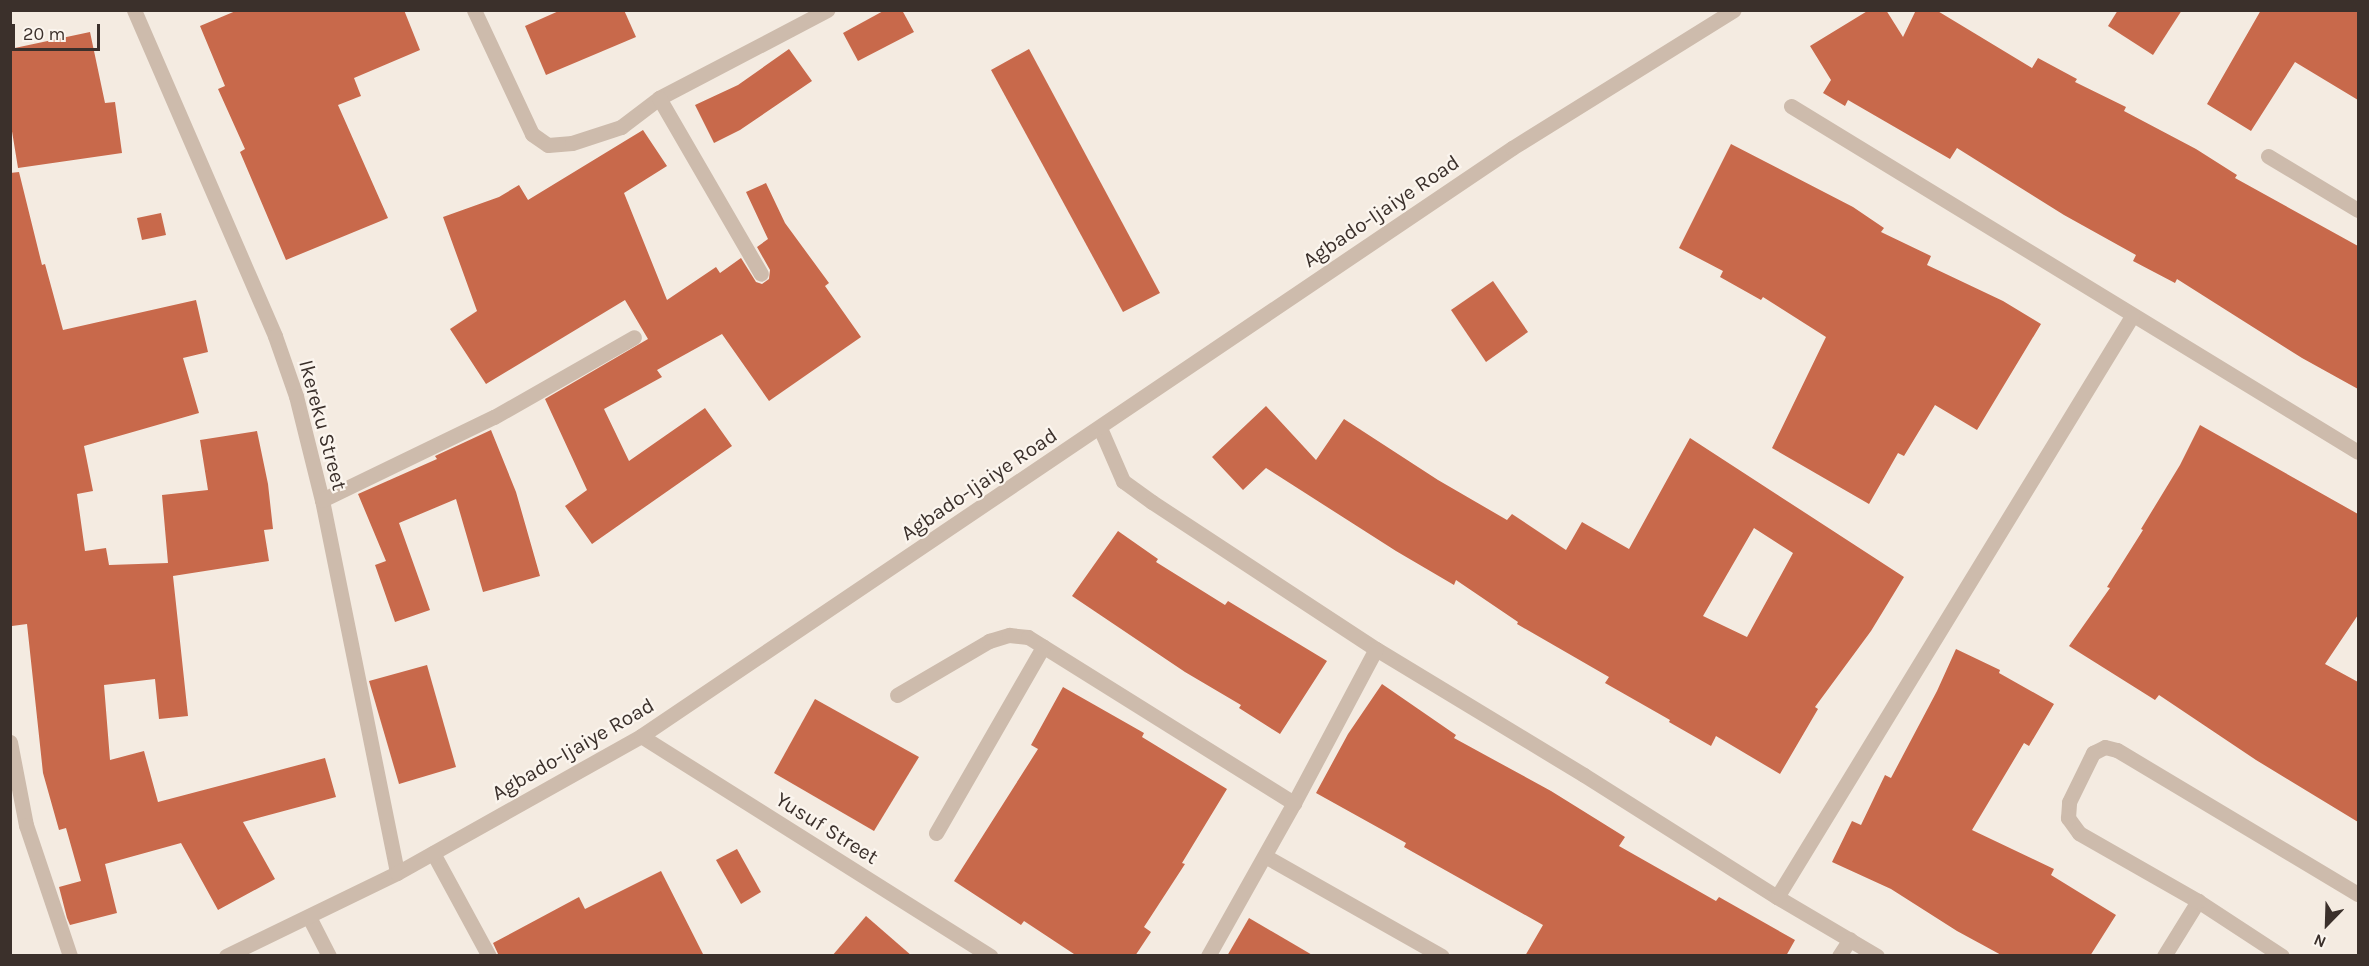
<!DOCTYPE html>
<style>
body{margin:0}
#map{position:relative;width:2369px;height:966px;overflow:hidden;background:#f4ebe1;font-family:Karla,sans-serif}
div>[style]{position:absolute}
.building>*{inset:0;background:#c8694b}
.minor>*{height:15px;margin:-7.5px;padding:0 7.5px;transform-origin:7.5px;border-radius:7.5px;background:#cdbbac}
span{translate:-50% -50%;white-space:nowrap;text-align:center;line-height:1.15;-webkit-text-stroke:4.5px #fbf5ee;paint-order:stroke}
.street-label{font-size:21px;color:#3b302b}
.frame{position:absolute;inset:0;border:12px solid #3b302b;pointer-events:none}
.north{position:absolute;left:2297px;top:894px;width:60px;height:60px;-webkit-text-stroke:4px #fbf5ee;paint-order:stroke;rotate:203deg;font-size:16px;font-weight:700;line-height:24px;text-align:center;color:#3b302b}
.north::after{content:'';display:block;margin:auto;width:21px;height:27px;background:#3b302b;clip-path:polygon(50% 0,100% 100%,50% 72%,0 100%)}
.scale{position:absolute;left:12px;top:24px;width:88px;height:27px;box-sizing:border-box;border:3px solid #3b302b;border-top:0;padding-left:8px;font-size:18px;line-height:21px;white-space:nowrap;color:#3b302b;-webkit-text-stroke:4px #fbf5ee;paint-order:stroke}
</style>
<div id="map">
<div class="building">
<div style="clip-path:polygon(238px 10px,404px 10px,420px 50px,354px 78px,361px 96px,338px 105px,388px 218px,286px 260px,240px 152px,245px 149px,218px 89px,225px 86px,200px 26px)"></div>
<div style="clip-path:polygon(561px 10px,624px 10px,636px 37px,546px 75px,525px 26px)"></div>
<div style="clip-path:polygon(885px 10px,902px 10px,914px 32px,858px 61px,843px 33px)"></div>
<div style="clip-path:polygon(1869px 10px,1886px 10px,1903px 37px,1916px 10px,1936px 10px,2032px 68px,2038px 58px,2077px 79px,2075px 82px,2126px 107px,2124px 111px,2196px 149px,2237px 175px,2235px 178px,2358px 246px,2358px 389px,2302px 358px,2177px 279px,2175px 283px,2133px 261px,2136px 255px,2064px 215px,1957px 148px,1950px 159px,1848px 100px,1845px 106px,1823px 93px,1831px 80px,1810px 46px)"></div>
<div style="clip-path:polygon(2118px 10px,2182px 10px,2153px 55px,2108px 26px)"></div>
<div style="clip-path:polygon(2261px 10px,2358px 10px,2358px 100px,2295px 62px,2251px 131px,2207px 104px)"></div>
<div style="clip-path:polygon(90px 32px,105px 103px,115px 102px,122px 153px,18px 168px,10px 119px,10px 49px)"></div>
<div style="clip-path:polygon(789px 49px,812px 81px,740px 130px,714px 143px,695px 105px,738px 85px)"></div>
<div style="clip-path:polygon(1029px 49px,1160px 293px,1123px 312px,991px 70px)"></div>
<div style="clip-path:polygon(643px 130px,667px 166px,624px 193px,667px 300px,716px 267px,720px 273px,741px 258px,756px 282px,762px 284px,769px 279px,770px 270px,757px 247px,768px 239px,746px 192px,766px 183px,785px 223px,829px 283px,825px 286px,861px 337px,769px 401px,722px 334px,657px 370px,662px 377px,604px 409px,629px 461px,705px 408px,732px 446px,592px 544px,565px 506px,587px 490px,545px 399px,648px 339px,625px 300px,486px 384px,450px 329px,477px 311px,443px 217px,499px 197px,519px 185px,528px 200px)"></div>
<div style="clip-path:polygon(1731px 144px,1853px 207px,1884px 228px,1881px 232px,1931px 256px,1927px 265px,2003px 301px,2041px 324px,1977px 430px,1935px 405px,1904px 456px,1898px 453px,1869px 504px,1772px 448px,1826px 337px,1763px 297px,1761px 300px,1720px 277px,1723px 271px,1679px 248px)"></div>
<div style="clip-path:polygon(19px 172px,42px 265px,45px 264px,63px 330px,196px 300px,208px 352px,183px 358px,199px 413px,84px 446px,93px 491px,77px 494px,85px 551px,106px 548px,109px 565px,168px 563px,162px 495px,208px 490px,200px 440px,257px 431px,268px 484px,273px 529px,264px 530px,269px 561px,173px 576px,188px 716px,159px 719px,155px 679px,104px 685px,110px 760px,144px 751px,158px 802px,325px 758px,336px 797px,243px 822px,275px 879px,218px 910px,181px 843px,105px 864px,117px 913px,70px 925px,67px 918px,59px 887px,81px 881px,66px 828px,59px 830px,43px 773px,27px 624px,12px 626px,10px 614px,10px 173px)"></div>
<div style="clip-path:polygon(161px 213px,166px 235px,142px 240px,137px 218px)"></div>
<div style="clip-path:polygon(1493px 281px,1528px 332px,1486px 362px,1451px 310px)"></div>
<div style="clip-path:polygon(evenodd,1266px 406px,1316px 460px,1344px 419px,1438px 480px,1507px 520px,1512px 514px,1566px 550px,1582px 522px,1629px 549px,1690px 438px,1904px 577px,1871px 631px,1815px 707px,1818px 709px,1780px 774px,1716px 736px,1711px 746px,1669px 722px,1670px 720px,1605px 683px,1609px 677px,1517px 624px,1518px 622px,1456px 580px,1454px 585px,1396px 551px,1266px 468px,1243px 490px,1212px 457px,1266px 406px,1754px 528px,1793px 553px,1747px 637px,1703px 616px,1754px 528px)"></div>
<div style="clip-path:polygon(2200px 425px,2358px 514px,2358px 615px,2325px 664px,2358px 682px,2358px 822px,2256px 760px,2159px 695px,2155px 700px,2069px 646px,2110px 588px,2107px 587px,2143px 530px,2141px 529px,2180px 465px)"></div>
<div style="clip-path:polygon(491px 430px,516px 492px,540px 576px,483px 592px,456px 499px,399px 523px,430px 610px,395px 622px,375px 565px,386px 561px,358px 494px,437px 459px,435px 456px)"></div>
<div style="clip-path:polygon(1118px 531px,1158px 559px,1156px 562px,1225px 605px,1228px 601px,1327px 661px,1280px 734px,1239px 708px,1241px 705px,1185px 672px,1072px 596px)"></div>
<div style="clip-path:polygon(1956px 649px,2000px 670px,1999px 673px,2054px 704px,2029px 746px,2024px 743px,1972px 830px,2054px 869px,2051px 875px,2116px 915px,2090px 956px,2003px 956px,1957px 931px,1891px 889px,1832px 862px,1852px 821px,1861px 825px,1885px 775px,1891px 778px,1937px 691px)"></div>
<div style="clip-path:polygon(427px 665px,456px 767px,399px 784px,369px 681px)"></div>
<div style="clip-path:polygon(1382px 684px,1456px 735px,1454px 738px,1551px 791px,1625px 837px,1619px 846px,1716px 901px,1719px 897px,1795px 940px,1786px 956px,1525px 956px,1543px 925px,1404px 847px,1406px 843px,1316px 793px,1348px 734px)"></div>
<div style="clip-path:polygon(1063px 687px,1144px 733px,1142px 737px,1227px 789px,1182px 863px,1185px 864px,1144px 927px,1151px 932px,1135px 956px,1077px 956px,1024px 921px,1021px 925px,954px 881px,1038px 749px,1031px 745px)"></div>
<div style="clip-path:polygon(815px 699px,919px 757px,874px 831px,774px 773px)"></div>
<div style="clip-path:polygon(737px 849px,761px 892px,741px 904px,716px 860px)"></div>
<div style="clip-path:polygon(661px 871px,704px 956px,499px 956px,493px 943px,579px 897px,585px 909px)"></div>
<div style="clip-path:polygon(866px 916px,912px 956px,832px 956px)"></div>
<div style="clip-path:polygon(1249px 918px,1314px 956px,1227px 956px)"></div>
</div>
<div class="minor">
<div style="left:134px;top:10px;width:355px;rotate:66.6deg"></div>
<div style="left:275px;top:336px;width:64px;rotate:70.7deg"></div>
<div style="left:296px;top:396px;width:107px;rotate:76deg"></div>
<div style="left:322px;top:500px;width:380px;rotate:78.6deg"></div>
<div style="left:474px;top:10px;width:137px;rotate:64.9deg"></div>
<div style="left:532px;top:134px;width:19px;rotate:35deg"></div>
<div style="left:548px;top:145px;width:24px;rotate:-5deg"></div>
<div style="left:572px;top:143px;width:52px;rotate:-18.1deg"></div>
<div style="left:621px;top:127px;width:48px;rotate:-37.3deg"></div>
<div style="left:659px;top:98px;width:190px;rotate:-27.6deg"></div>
<div style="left:659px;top:98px;width:203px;rotate:59.9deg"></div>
<div style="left:1791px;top:106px;width:664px;rotate:31.39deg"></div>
<div style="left:2268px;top:156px;width:105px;rotate:31deg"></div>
<div style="left:1100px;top:428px;width:58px;rotate:66.5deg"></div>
<div style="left:1123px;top:481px;width:36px;rotate:36deg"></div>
<div style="left:1152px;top:502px;width:268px;rotate:33.3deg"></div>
<div style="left:1376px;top:649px;width:243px;rotate:31.2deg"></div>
<div style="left:1584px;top:775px;width:228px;rotate:32.3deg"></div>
<div style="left:1777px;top:897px;width:116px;rotate:30.5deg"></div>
<div style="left:322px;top:500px;width:191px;rotate:-25.8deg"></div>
<div style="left:494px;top:417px;width:161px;rotate:-29.7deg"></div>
<div style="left:897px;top:695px;width:107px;rotate:-30.4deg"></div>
<div style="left:989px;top:641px;width:21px;rotate:-17deg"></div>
<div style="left:1009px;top:635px;width:19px;rotate:6deg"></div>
<div style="left:1028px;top:637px;width:314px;rotate:32deg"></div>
<div style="left:641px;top:736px;width:413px;rotate:32.2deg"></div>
<div style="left:10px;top:742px;width:85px;rotate:79.1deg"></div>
<div style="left:26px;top:825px;width:138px;rotate:71.4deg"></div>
<div style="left:936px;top:833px;width:215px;rotate:-60.1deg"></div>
<div style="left:433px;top:853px;width:117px;rotate:61.5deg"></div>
<div style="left:1265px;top:856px;width:203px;rotate:29.5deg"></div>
<div style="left:1777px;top:897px;width:681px;rotate:-58.57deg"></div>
<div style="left:309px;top:917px;width:44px;rotate:62.9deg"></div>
<div style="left:226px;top:956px;width:190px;rotate:-25.9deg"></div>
<div style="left:397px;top:873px;width:280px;rotate:-29.3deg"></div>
<div style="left:641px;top:736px;width:1051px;rotate:-34.02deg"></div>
<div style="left:1512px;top:148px;width:261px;rotate:-31.9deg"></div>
<div style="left:1208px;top:956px;width:176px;rotate:-60.7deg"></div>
<div style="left:1294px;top:803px;width:174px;rotate:-62deg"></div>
<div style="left:1839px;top:956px;width:20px;rotate:-57deg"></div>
<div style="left:2164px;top:956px;width:65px;rotate:-58.3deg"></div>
<div style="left:2282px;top:956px;width:100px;rotate:-146.8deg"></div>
<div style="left:2198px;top:901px;width:137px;rotate:-150.3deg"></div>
<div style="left:2079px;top:833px;width:19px;rotate:-126deg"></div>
<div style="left:2068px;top:818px;width:16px;rotate:-86deg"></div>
<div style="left:2069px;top:802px;width:55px;rotate:-63.9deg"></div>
<div style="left:2093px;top:753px;width:13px;rotate:-27deg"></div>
<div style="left:2105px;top:747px;width:12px;rotate:14deg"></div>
<div style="left:2117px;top:750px;width:281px;rotate:30.9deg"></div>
</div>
<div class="street-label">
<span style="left:1381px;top:211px;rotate:-34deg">Agbado-Ijaiye Road</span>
<span style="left:323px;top:425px;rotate:75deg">Ikereku Street</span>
<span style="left:979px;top:484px;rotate:-34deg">Agbado-Ijaiye Road</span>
<span style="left:573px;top:749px;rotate:-30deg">Agbado-Ijaiye Road</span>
<span style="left:827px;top:828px;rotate:32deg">Yusuf Street</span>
</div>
<div class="frame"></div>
<div class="north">N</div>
<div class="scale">20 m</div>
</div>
